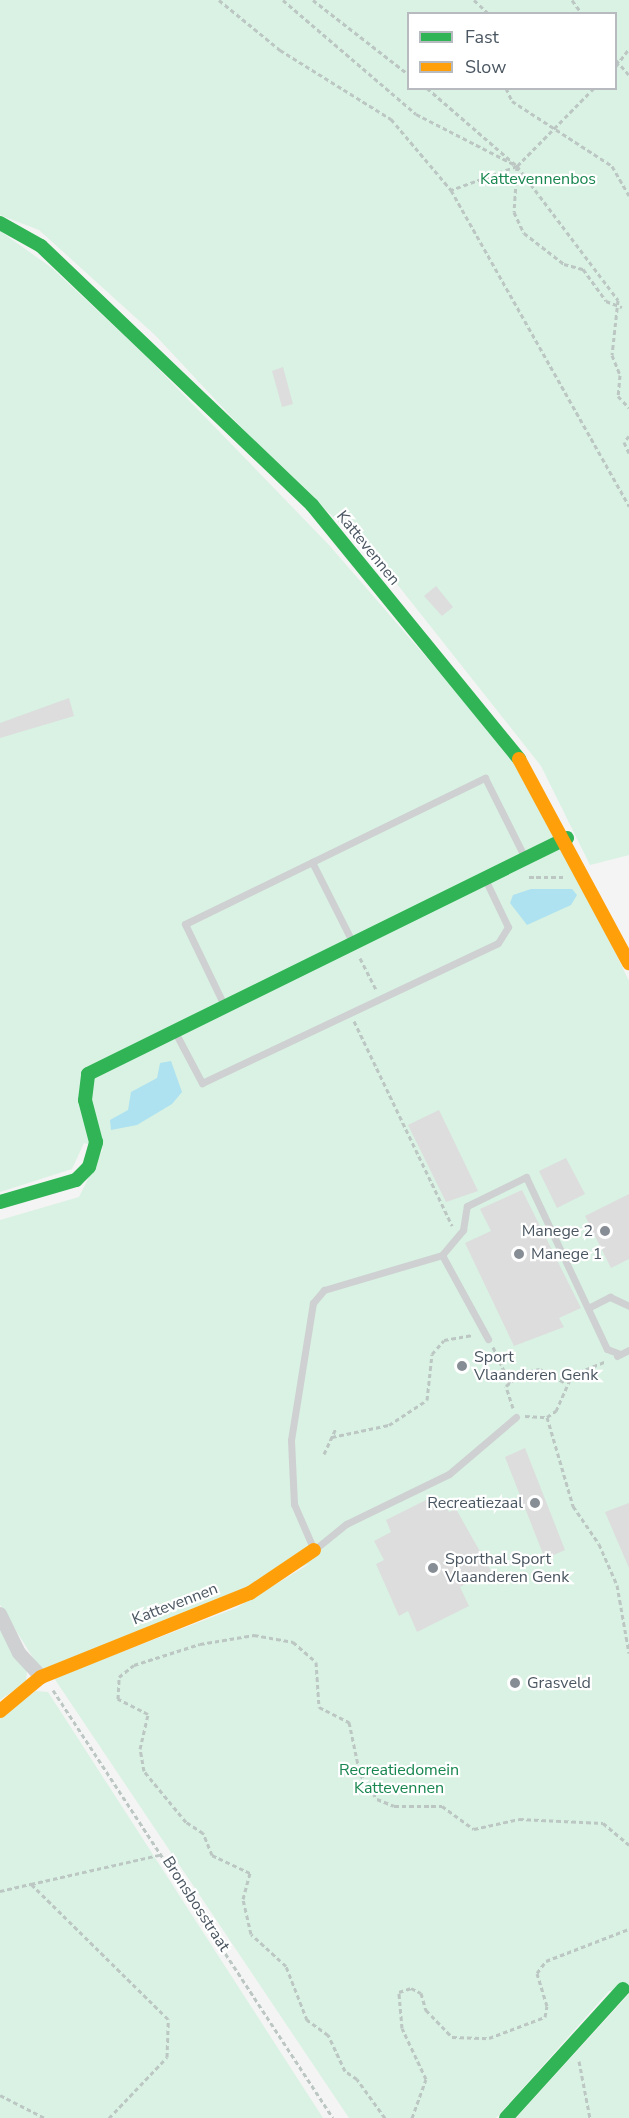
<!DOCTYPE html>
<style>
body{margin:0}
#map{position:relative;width:629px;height:2118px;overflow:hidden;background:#f4f4f4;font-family:"Nunito Sans",sans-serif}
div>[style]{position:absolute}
.green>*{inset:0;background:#d9f2e3}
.water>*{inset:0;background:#aee2f0}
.building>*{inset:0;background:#ddddde}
.path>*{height:3px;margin-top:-1.5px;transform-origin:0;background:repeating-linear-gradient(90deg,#bcc7c4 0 4.5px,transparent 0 7.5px)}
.lane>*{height:7px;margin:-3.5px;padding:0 3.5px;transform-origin:3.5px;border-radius:3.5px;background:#ced0d2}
.street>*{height:14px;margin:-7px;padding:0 7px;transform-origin:7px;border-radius:7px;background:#ced0d2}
.fast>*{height:14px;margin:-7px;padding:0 7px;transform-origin:7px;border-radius:7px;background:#30b455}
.slow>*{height:14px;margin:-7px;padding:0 7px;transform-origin:7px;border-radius:7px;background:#ff9f0a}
.dots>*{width:16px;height:16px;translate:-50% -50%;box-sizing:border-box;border:3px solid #fff;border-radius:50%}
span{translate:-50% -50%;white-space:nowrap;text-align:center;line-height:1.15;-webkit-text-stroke:4.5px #fff;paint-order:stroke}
.park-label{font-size:16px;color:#17864f}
.street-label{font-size:16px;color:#4a5661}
.poi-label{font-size:16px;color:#4a5661}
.right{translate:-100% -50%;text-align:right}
.left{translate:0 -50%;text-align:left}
.legend{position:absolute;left:407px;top:12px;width:210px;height:78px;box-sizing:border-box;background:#fff;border:2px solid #b7bbc0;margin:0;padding:8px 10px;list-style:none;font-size:18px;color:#4a5661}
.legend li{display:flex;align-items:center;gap:12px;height:30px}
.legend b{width:30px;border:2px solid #b7bbc0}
</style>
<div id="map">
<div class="green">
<div style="clip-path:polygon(evenodd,0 0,629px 0,629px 855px,590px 865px,541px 766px,378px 560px,254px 441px,155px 335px,39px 230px,0 215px,0 0,408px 14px,616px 14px,616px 88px,408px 88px,408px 14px)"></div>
<div style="clip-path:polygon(0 231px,52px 268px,146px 356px,329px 545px,510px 754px,558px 833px,629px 981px,629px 1987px,609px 1991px,496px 2118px,349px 2118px,54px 1678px,236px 1608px,311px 1563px,42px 1672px,0 1605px,0 1220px,79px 1197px,103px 1149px,84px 1143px,72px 1169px,0 1192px)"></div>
<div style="clip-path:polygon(0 1626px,27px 1670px,26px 1682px,0 1700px)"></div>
<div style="clip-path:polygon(36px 1691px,48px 1692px,323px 2118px,0 2118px,0 1716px)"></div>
<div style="clip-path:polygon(629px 1994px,629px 2118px,516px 2118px)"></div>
</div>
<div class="water">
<div style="clip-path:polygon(531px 889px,572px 889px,577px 895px,571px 905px,527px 925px,510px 903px,513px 895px)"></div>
<div style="clip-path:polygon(171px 1061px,182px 1092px,172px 1104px,137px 1125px,111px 1130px,110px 1120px,128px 1110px,131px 1092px,157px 1078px,160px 1063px)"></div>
</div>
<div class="building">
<div style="clip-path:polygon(283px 367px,293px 404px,282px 407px,272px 371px)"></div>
<div style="clip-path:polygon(436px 586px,453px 607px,442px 616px,424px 596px)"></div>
<div style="clip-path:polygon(69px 698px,74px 716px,0 738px,0 723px)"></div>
<div style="clip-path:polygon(439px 1110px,478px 1191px,446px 1202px,408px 1125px)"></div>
<div style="clip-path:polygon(566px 1158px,585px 1194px,557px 1208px,539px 1171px)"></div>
<div style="clip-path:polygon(522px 1190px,581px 1308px,559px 1318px,564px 1327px,514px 1346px,465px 1243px,491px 1231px,480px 1209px)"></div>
<div style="clip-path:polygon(629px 1194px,629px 1259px,611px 1268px,585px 1216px)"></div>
<div style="clip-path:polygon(525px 1448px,565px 1550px,545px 1559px,505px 1457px)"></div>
<div style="clip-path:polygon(432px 1497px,435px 1504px,443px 1500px,449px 1512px,456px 1509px,491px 1571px,460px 1587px,469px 1606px,417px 1632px,408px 1611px,399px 1616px,376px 1564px,384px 1560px,374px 1541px,391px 1532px,386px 1520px)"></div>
<div style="clip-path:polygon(629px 1503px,629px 1568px,605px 1512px)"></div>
</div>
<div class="path">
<div style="left:219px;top:0;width:79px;rotate:39.3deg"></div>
<div style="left:280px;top:50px;width:131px;rotate:31.9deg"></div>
<div style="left:391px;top:119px;width:93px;rotate:49.8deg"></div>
<div style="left:283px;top:0;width:175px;rotate:40.6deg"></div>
<div style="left:416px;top:114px;width:114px;rotate:27.2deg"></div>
<div style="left:517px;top:166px;width:46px;rotate:93.7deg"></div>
<div style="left:514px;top:212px;width:23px;rotate:65deg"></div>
<div style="left:524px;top:233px;width:51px;rotate:37.8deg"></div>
<div style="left:564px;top:264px;width:20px;rotate:15deg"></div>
<div style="left:583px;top:269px;width:39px;rotate:54deg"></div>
<div style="left:606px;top:301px;width:17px;rotate:21deg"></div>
<div style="left:313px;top:0;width:120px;rotate:37.9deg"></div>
<div style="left:474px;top:0;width:21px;rotate:43deg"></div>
<div style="left:572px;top:0;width:17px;rotate:54deg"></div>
<div style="left:616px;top:60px;width:20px;rotate:49deg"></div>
<div style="left:616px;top:66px;width:21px;rotate:-53deg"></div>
<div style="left:427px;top:88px;width:119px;rotate:40.9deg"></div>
<div style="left:517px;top:166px;width:168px;rotate:53deg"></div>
<div style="left:618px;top:300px;width:55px;rotate:96.2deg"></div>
<div style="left:612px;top:355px;width:22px;rotate:68deg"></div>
<div style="left:620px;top:375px;width:21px;rotate:95deg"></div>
<div style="left:618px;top:396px;width:16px;rotate:47deg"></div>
<div style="left:506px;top:88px;width:14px;rotate:65deg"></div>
<div style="left:512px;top:101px;width:119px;rotate:33deg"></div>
<div style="left:612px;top:166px;width:34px;rotate:60deg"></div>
<div style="left:594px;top:88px;width:110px;rotate:134.6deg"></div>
<div style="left:517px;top:166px;width:70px;rotate:160deg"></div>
<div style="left:451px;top:190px;width:363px;rotate:60.6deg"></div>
<div style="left:629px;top:436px;width:8px;rotate:130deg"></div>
<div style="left:624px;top:442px;width:12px;rotate:66deg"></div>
<div style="left:529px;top:877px;width:35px"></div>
<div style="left:360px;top:958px;width:36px;rotate:63deg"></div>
<div style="left:354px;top:1021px;width:227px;rotate:64.4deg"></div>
<div style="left:493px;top:1347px;width:40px;rotate:65deg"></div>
<div style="left:513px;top:1408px;width:23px;rotate:-108deg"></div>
<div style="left:506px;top:1386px;width:21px;rotate:-39deg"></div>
<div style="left:522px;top:1373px;width:18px;rotate:-13deg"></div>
<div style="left:540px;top:1369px;width:29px;rotate:29deg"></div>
<div style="left:525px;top:1416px;width:22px;rotate:3deg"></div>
<div style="left:547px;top:1417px;width:11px;rotate:-34deg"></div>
<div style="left:556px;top:1411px;width:39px;rotate:-66deg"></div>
<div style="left:572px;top:1375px;width:37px;rotate:-22deg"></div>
<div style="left:547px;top:1417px;width:93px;rotate:73.7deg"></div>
<div style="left:573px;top:1506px;width:46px;rotate:55.6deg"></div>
<div style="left:599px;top:1544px;width:45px;rotate:66.3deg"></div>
<div style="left:617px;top:1585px;width:69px;rotate:80deg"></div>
<div style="left:332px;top:1437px;width:58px;rotate:-11.9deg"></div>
<div style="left:389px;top:1425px;width:45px;rotate:-33.3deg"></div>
<div style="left:427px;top:1400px;width:46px;rotate:-83.8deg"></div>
<div style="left:432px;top:1354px;width:18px;rotate:-49deg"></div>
<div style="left:444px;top:1340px;width:29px;rotate:-10deg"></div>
<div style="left:324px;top:1454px;width:29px;rotate:-65deg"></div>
<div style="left:53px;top:1690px;width:511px;rotate:56.81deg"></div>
<div style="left:0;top:1891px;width:32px;rotate:-13deg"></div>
<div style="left:579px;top:2061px;width:58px;rotate:79.1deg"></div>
<div style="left:0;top:2095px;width:51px;rotate:27.1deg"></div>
<div style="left:109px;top:2118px;width:84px;rotate:-46.4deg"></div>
<div style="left:167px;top:2057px;width:38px;rotate:-88deg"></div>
<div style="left:168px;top:2019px;width:192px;rotate:-135.4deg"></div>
<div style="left:31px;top:1884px;width:135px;rotate:-12.8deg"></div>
<div style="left:385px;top:2118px;width:48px;rotate:-125.7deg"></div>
<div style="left:357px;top:2079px;width:14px;rotate:-146deg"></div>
<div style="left:345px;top:2071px;width:40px;rotate:-115deg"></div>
<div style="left:328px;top:2035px;width:26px;rotate:-144deg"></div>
<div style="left:307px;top:2020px;width:58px;rotate:-111.3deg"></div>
<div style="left:286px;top:1966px;width:47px;rotate:-137.6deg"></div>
<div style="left:251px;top:1934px;width:36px;rotate:-103deg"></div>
<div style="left:243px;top:1899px;width:27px;rotate:-75deg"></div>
<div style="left:250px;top:1873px;width:42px;rotate:-154.7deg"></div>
<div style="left:212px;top:1855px;width:24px;rotate:-112deg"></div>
<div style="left:203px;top:1833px;width:20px;rotate:-147deg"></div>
<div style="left:186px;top:1822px;width:66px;rotate:-129.5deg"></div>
<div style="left:144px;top:1771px;width:22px;rotate:-100deg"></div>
<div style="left:140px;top:1749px;width:36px;rotate:-77deg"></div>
<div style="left:148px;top:1714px;width:34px;rotate:-153deg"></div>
<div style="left:118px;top:1699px;width:22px;rotate:-87deg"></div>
<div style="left:119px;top:1677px;width:19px;rotate:-39deg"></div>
<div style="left:134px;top:1665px;width:69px;rotate:-17.7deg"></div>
<div style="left:200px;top:1644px;width:55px;rotate:-9.5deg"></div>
<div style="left:254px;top:1635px;width:40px;rotate:10deg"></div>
<div style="left:293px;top:1642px;width:30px;rotate:41deg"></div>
<div style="left:316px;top:1662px;width:45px;rotate:86.2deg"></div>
<div style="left:319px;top:1707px;width:34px;rotate:27deg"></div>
<div style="left:349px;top:1722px;width:53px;rotate:78.1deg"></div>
<div style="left:360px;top:1774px;width:30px;rotate:56deg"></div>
<div style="left:377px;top:1799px;width:18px;rotate:22deg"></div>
<div style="left:394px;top:1806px;width:48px"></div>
<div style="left:442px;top:1806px;width:39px;rotate:36deg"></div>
<div style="left:474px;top:1829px;width:46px;rotate:-12.5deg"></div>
<div style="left:519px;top:1819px;width:84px;rotate:2.7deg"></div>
<div style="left:603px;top:1823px;width:34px;rotate:40deg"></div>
<div style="left:412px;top:2118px;width:41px;rotate:-70.3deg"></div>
<div style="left:426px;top:2079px;width:56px;rotate:-115.2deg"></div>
<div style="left:402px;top:2028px;width:36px;rotate:-95deg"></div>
<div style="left:399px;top:1992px;width:13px;rotate:-18deg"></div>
<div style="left:411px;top:1988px;width:11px;rotate:27deg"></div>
<div style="left:421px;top:1993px;width:18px;rotate:74deg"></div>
<div style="left:426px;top:2010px;width:37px;rotate:46deg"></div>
<div style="left:452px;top:2037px;width:37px;rotate:2deg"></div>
<div style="left:489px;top:2038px;width:60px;rotate:-20.6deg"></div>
<div style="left:545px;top:2017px;width:11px;rotate:-80deg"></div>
<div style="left:547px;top:2006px;width:34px;rotate:-107deg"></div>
<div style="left:537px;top:1973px;width:15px;rotate:-53deg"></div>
<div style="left:546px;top:1961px;width:89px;rotate:-21.1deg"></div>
</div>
<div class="lane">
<div style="left:312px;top:862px;width:91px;rotate:63.2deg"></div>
<div style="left:224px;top:1005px;width:90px;rotate:-115.7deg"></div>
<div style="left:185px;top:924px;width:334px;rotate:-26deg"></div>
<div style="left:485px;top:778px;width:89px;rotate:63.4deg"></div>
<div style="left:175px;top:1032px;width:58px;rotate:62.1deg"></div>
<div style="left:202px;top:1083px;width:327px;rotate:-25.3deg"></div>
<div style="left:498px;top:943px;width:19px;rotate:-58deg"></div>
<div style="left:508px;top:927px;width:51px;rotate:-115.6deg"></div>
<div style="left:442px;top:1255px;width:96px;rotate:61.3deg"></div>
<div style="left:588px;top:1308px;width:25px;rotate:-27deg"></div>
<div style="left:610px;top:1297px;width:21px;rotate:25deg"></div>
<div style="left:617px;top:1356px;width:13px;rotate:-27deg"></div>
<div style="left:516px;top:1417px;width:88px;rotate:139.6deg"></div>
<div style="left:449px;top:1474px;width:114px;rotate:154.1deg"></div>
<div style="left:346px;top:1524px;width:41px;rotate:140.9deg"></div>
<div style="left:314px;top:1550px;width:50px;rotate:-113.5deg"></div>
<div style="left:294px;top:1504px;width:64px;rotate:-92.7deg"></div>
<div style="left:291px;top:1440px;width:139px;rotate:-80.9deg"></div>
<div style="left:313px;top:1303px;width:17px;rotate:-50deg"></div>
<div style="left:324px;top:1290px;width:123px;rotate:-16.5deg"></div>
<div style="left:442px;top:1255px;width:33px;rotate:-50deg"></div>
<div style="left:463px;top:1230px;width:24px;rotate:-81deg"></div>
<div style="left:467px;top:1206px;width:66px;rotate:-26.2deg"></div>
<div style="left:526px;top:1177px;width:190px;rotate:64.8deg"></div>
<div style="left:607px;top:1349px;width:14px;rotate:21deg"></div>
</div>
<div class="street">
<div style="left:0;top:1614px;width:43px;rotate:64deg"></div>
<div style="left:19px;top:1653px;width:33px;rotate:47deg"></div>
</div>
<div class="fast">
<div style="left:0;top:223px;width:47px;rotate:29.3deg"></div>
<div style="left:41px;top:246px;width:375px;rotate:43.7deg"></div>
<div style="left:312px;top:505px;width:328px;rotate:50.8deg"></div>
<div style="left:0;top:1202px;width:79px;rotate:-16.1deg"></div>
<div style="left:76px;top:1180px;width:18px;rotate:-45deg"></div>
<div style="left:89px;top:1167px;width:26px;rotate:-74deg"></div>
<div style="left:96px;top:1142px;width:43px;rotate:-104.7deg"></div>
<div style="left:85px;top:1100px;width:26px;rotate:-83deg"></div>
<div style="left:88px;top:1074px;width:534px;rotate:-26.23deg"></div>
<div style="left:506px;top:2118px;width:174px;rotate:-47.8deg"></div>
</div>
<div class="slow">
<div style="left:519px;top:759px;width:232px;rotate:61.7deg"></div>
<div style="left:0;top:1711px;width:53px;rotate:-39.7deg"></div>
<div style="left:41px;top:1677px;width:225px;rotate:-21.9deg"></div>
<div style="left:250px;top:1593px;width:77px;rotate:-33.9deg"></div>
</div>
<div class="dots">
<div style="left:605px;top:1231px;background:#868d94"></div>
<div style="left:519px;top:1254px;background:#868d94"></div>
<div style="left:462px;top:1366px;background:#868d94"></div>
<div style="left:535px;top:1503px;background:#868d94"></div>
<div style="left:433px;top:1568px;background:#868d94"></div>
<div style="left:515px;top:1683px;background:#868d94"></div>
</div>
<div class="park-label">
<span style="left:538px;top:179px">Kattevennenbos</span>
<span style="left:399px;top:1779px">Recreatiedomein<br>Kattevennen</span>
</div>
<div class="street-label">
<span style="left:368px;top:548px;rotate:51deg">Kattevennen</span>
<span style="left:175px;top:1604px;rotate:-21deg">Kattevennen</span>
<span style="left:196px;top:1904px;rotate:57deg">Bronsbosstraat</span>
</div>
<div class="poi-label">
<span class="right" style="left:593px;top:1231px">Manege 2</span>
<span class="left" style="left:531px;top:1254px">Manege 1</span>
<span class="left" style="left:474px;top:1366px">Sport<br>Vlaanderen Genk</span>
<span class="right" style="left:523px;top:1503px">Recreatiezaal</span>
<span class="left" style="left:445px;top:1568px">Sporthal Sport<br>Vlaanderen Genk</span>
<span class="left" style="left:527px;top:1683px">Grasveld</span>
</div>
<ul class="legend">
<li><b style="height:8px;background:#30b455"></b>Fast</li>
<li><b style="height:8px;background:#ff9f0a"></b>Slow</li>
</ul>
</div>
